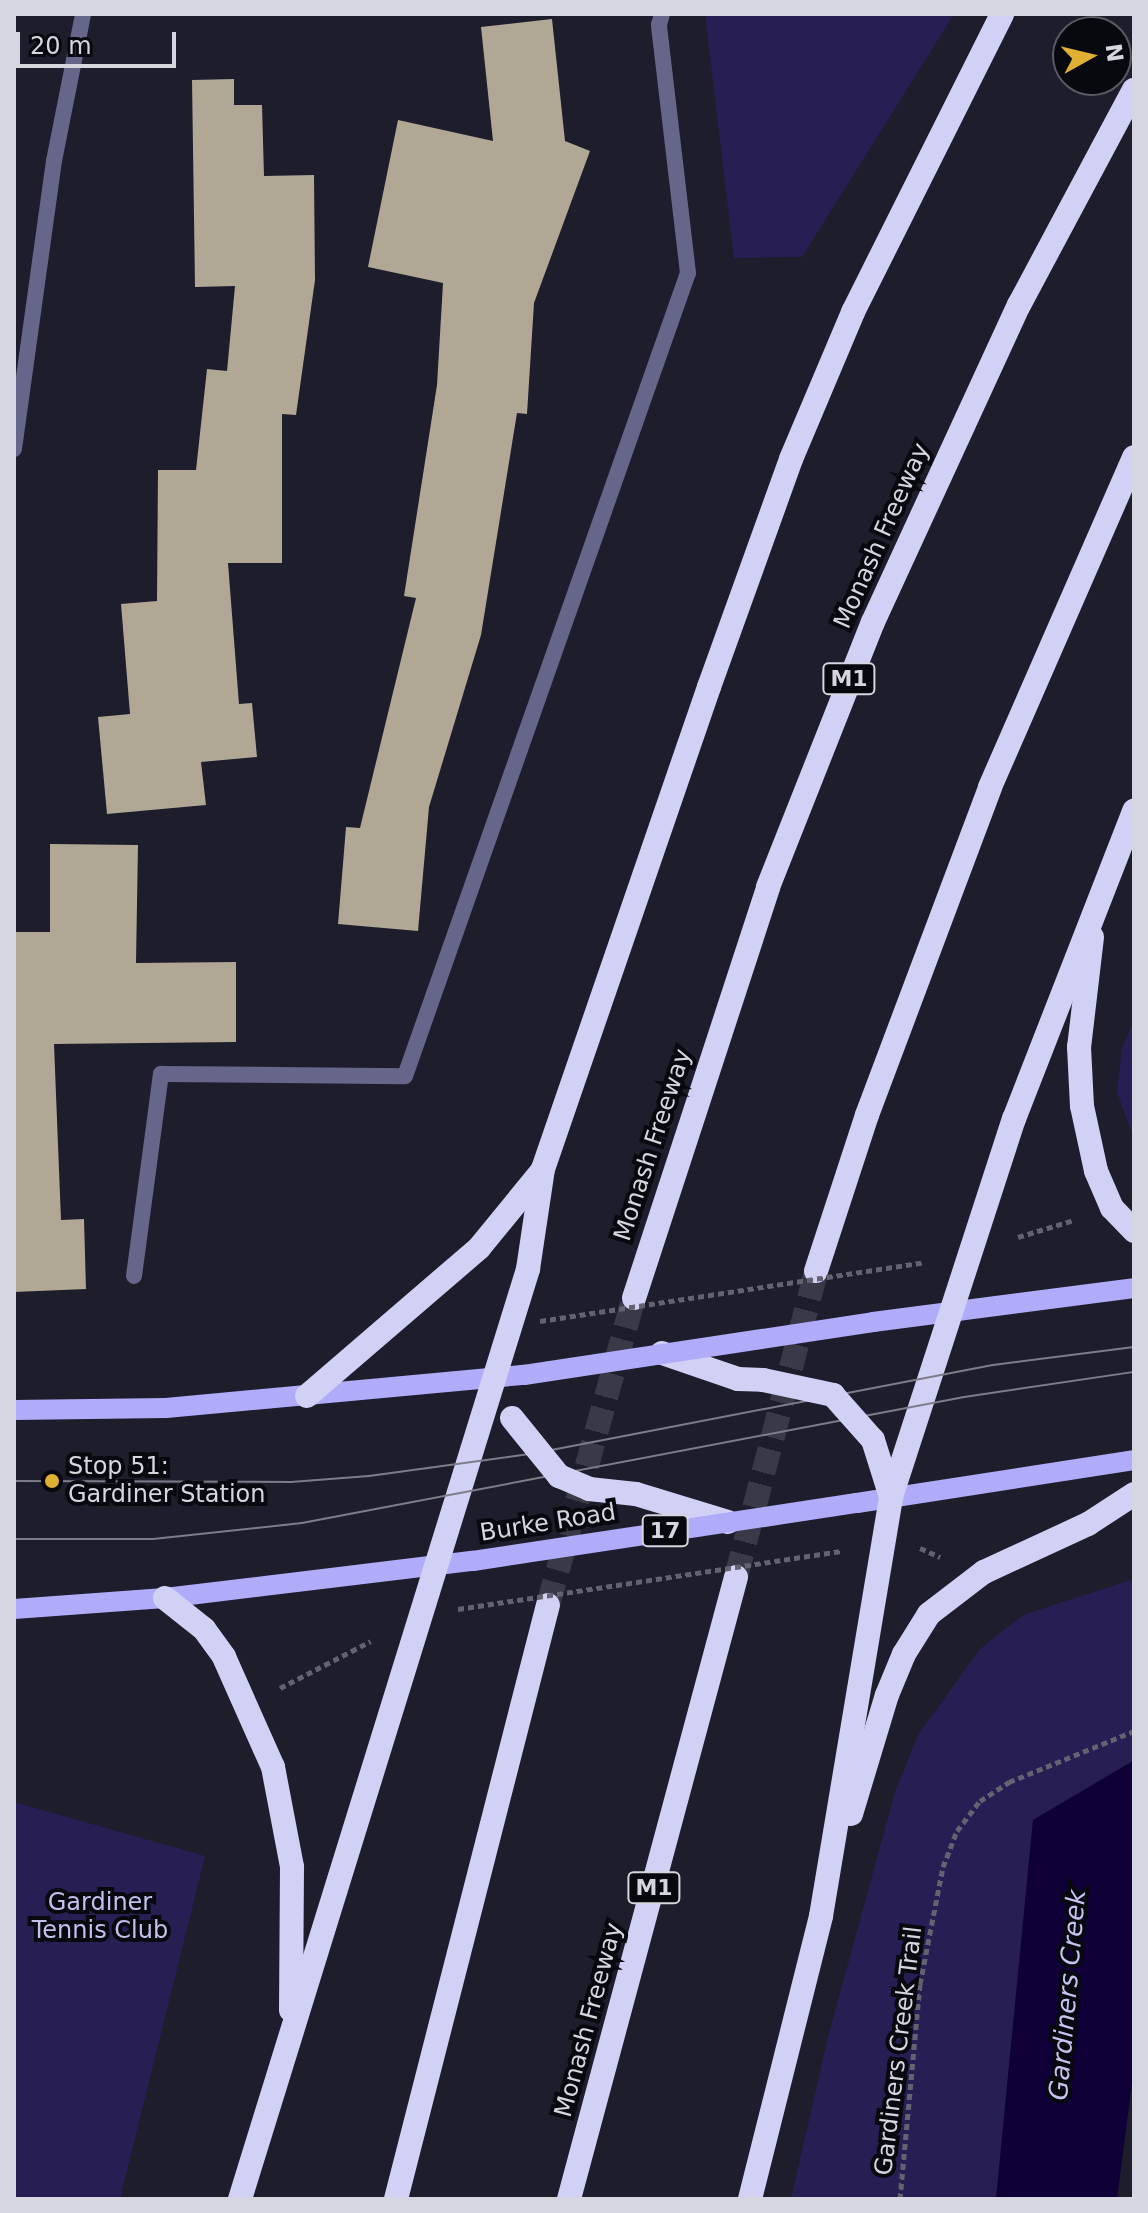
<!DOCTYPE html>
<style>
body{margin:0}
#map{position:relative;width:1148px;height:2213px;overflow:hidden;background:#1d1d2c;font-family:"DejaVu Sans",sans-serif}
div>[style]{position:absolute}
.green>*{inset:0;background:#271f54}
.water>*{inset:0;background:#0f0037}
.building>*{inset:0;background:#b0a794}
.motorway-tunnel>*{height:24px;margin-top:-12px;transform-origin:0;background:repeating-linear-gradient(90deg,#393947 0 24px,transparent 0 36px)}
.path>*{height:5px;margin-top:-2.5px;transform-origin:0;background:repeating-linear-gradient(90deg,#626270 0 6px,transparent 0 10px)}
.service>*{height:16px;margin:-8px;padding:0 8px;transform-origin:8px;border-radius:8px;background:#66658a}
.minor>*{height:16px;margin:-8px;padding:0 8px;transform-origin:8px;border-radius:8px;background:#66658a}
.primary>*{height:20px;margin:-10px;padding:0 10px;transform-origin:10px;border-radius:10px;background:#b0acfa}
.motorway>*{height:24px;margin:-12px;padding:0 12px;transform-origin:12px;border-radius:12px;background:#d1d1f6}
.tram>*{height:2px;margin:-1px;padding:0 1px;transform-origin:1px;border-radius:1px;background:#7d7d8a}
.path-bridge>*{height:5px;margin-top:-2.5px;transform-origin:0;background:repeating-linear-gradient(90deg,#626270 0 6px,transparent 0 10px)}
.primary-bridge>*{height:20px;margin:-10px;padding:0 10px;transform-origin:10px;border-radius:10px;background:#b0acfa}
.motorway-bridge>*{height:24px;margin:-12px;padding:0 12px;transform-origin:12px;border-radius:12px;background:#d1d1f6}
.dots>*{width:22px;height:22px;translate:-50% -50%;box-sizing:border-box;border:4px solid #08080f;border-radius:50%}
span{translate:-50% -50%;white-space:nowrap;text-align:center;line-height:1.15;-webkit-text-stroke:8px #08080f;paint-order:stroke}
.shield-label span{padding:2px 6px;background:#08080f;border:2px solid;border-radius:6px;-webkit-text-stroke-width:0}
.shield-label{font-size:22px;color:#d6d6e1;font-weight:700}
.street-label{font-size:24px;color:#d6d6e1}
.poi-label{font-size:24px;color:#d6d6e1}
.left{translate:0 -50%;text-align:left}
.park-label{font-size:24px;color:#c1c1ee}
.water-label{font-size:26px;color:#c4c4f1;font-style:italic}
.frame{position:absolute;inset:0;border:16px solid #d6d6e1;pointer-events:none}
.north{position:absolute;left:1052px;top:16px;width:80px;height:80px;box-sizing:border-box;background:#08080f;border:2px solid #5a5a63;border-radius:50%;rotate:82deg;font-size:22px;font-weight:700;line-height:32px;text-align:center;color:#d6d6e1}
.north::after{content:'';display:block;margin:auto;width:28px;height:36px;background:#e0b034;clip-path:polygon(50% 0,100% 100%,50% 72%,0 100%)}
.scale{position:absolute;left:16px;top:32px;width:160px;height:36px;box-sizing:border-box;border:4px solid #d6d6e1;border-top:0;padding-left:10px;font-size:24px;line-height:28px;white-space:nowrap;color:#d6d6e1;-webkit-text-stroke:6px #08080f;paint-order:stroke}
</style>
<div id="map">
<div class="green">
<div style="clip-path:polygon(705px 14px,954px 14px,802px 257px,734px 258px)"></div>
<div style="clip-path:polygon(1134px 1020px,1134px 1140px,1117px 1092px,1122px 1048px)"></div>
<div style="clip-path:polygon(1134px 1579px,1134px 1760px,1033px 1820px,996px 2199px,791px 2199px,828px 2037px,895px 1792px,918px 1735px,980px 1649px,1023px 1615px)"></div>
<div style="clip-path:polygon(14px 1802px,205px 1856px,120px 2199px,14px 2199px)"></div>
</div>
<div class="water">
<div style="clip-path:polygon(1133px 1761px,1134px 2067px,1117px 2199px,996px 2199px,1033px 1820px)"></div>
</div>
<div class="building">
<div style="clip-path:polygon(552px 19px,565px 141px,590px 151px,534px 303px,527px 414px,517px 413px,481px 635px,429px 807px,418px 931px,338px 924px,346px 827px,360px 828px,416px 598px,404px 596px,437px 385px,443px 283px,368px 267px,398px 120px,493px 141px,481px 27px)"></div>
<div style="clip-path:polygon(234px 79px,234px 105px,262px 105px,264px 176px,314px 175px,315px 280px,296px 415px,282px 414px,282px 563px,228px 563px,239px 704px,252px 703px,257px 757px,201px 762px,206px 805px,107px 814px,98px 717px,130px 714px,121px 604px,157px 601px,158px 470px,196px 470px,207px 369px,227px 371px,235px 286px,195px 287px,192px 80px)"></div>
<div style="clip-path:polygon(50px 844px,138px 845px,136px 963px,236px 962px,236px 1042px,54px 1044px,61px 1220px,84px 1219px,86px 1289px,14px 1292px,14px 932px,50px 932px)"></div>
</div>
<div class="motorway-tunnel">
<div style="left:736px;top:1577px;width:316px;rotate:-75.3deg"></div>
<div style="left:548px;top:1605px;width:319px;rotate:-74.4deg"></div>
</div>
<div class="path">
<div style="left:1018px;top:1237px;width:59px;rotate:-16.9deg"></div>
<div style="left:920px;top:1548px;width:22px;rotate:24deg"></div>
<div style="left:280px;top:1688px;width:102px;rotate:-27.3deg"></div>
<div style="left:900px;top:2199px;width:216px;rotate:-84.7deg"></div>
<div style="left:920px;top:1984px;width:119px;rotate:-78.9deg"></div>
<div style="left:943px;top:1867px;width:39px;rotate:-69deg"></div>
<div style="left:957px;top:1831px;width:38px;rotate:-53deg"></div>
<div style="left:980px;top:1801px;width:35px;rotate:-33deg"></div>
<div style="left:1009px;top:1782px;width:135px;rotate:-22.2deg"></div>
</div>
<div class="service">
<div style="left:134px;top:1276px;width:204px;rotate:-82.4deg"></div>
<div style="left:161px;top:1074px;width:244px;rotate:0.5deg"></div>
<div style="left:405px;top:1076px;width:851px;rotate:-70.59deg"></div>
<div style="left:688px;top:273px;width:250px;rotate:-96.7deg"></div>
<div style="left:659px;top:25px;width:11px;rotate:-75deg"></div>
</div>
<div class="minor">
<div style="left:14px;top:449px;width:291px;rotate:-82.1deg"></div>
<div style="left:54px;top:161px;width:150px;rotate:-78.8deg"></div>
</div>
<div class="primary">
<div style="left:873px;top:1322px;width:263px;rotate:-7.4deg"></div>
<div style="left:14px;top:1410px;width:152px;rotate:-0.8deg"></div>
<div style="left:166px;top:1408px;width:360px;rotate:-5.3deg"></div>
<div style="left:857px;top:1503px;width:280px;rotate:-8.8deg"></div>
<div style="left:14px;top:1609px;width:151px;rotate:-4.2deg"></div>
<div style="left:165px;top:1598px;width:310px;rotate:-6.9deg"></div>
</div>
<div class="motorway">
<div style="left:1092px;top:937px;width:111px;rotate:96.7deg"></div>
<div style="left:1079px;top:1047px;width:59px;rotate:87.1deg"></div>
<div style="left:1082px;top:1106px;width:66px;rotate:77.8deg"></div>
<div style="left:1096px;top:1171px;width:40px;rotate:66.6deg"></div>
<div style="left:1112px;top:1208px;width:32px;rotate:46deg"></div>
<div style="left:816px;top:1271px;width:164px;rotate:-71.9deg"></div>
<div style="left:867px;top:1115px;width:350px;rotate:-69.4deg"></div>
<div style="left:990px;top:787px;width:360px;rotate:-66.4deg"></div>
<div style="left:634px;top:1298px;width:432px;rotate:-71.9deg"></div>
<div style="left:768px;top:887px;width:285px;rotate:-68.4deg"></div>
<div style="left:873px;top:622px;width:349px;rotate:-65.3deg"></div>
<div style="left:1019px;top:305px;width:244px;rotate:-61.9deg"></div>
<div style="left:662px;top:1353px;width:80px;rotate:18.9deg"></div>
<div style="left:738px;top:1379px;width:25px;rotate:2deg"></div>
<div style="left:307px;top:1396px;width:227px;rotate:-40.7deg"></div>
<div style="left:479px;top:1248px;width:99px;rotate:-50.7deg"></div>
<div style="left:873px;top:1440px;width:60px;rotate:72.5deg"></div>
<div style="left:636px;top:1494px;width:96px;rotate:16.9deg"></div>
<div style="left:165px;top:1598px;width:50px;rotate:38.5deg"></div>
<div style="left:204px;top:1629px;width:34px;rotate:54deg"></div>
<div style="left:224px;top:1657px;width:120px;rotate:66deg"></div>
<div style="left:273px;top:1767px;width:102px;rotate:79.2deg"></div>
<div style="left:292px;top:1867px;width:143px;rotate:90.4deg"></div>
<div style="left:851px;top:1814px;width:124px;rotate:-73.2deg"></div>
<div style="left:887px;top:1695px;width:44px;rotate:-67.5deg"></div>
<div style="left:904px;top:1654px;width:47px;rotate:-58deg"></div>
<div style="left:929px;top:1614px;width:69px;rotate:-37.4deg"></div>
<div style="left:984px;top:1572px;width:115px;rotate:-24.8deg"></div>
<div style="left:1088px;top:1524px;width:55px;rotate:-33.1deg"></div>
<div style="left:240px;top:2199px;width:974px;rotate:-72.79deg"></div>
<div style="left:528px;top:1269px;width:101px;rotate:-81.5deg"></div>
<div style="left:543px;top:1169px;width:510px;rotate:-71deg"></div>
<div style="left:709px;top:687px;width:242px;rotate:-70.2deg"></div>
<div style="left:791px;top:459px;width:160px;rotate:-67.1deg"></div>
<div style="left:853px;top:312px;width:333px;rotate:-63.4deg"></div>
<div style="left:396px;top:2199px;width:613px;rotate:-75.65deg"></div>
<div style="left:569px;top:2199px;width:644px;rotate:-74.97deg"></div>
<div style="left:750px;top:2199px;width:292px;rotate:-75.9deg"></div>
<div style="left:821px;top:1916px;width:425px;rotate:-80.5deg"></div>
<div style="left:891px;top:1497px;width:398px;rotate:-72deg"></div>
<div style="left:1014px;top:1119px;width:331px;rotate:-68.7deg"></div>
</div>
<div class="tram">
<div style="left:14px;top:1481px;width:277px;rotate:0.2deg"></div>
<div style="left:291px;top:1482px;width:78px;rotate:-4.4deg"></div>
<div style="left:369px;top:1476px;width:169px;rotate:-7.8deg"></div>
<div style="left:536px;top:1453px;width:465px;rotate:-10.9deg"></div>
<div style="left:993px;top:1365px;width:142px;rotate:-7.3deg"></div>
<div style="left:14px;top:1539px;width:139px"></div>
<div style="left:153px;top:1539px;width:150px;rotate:-6.1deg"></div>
<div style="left:302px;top:1523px;width:674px;rotate:-10.78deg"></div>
<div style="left:964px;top:1397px;width:172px;rotate:-8.4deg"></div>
</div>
<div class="path-bridge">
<div style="left:540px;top:1321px;width:389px;rotate:-8.7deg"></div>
<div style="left:458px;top:1609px;width:389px;rotate:-8.6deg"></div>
</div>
<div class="primary-bridge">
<div style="left:524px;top:1375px;width:353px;rotate:-8.6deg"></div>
<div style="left:473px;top:1561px;width:388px;rotate:-8.6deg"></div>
</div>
<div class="motorway-bridge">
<div style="left:763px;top:1380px;width:72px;rotate:12.1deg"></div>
<div style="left:833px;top:1395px;width:60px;rotate:48.4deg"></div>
<div style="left:512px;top:1418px;width:75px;rotate:51deg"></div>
<div style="left:559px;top:1476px;width:33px;rotate:23deg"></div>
<div style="left:589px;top:1489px;width:47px;rotate:6.1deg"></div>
</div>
<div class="dots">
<div style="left:52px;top:1481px;background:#e0b034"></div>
</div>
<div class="shield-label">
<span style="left:849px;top:679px">M1</span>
<span style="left:665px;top:1531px">17</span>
<span style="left:654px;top:1888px">M1</span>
</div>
<div class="street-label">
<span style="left:882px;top:536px;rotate:-66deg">Monash Freeway</span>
<span style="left:653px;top:1145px;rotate:-72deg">Monash Freeway</span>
<span style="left:548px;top:1523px;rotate:-9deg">Burke Road</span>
<span style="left:589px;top:2020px;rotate:-75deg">Monash Freeway</span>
<span style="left:899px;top:2051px;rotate:-83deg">Gardiners Creek Trail</span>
</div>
<div class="poi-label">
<span class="left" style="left:68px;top:1481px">Stop 51:<br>Gardiner Station</span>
</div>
<div class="park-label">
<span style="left:100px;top:1917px">Gardiner<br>Tennis Club</span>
</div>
<div class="water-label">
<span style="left:1068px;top:1995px;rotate:-85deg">Gardiners Creek</span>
</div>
<div class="frame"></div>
<div class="north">N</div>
<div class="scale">20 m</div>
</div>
